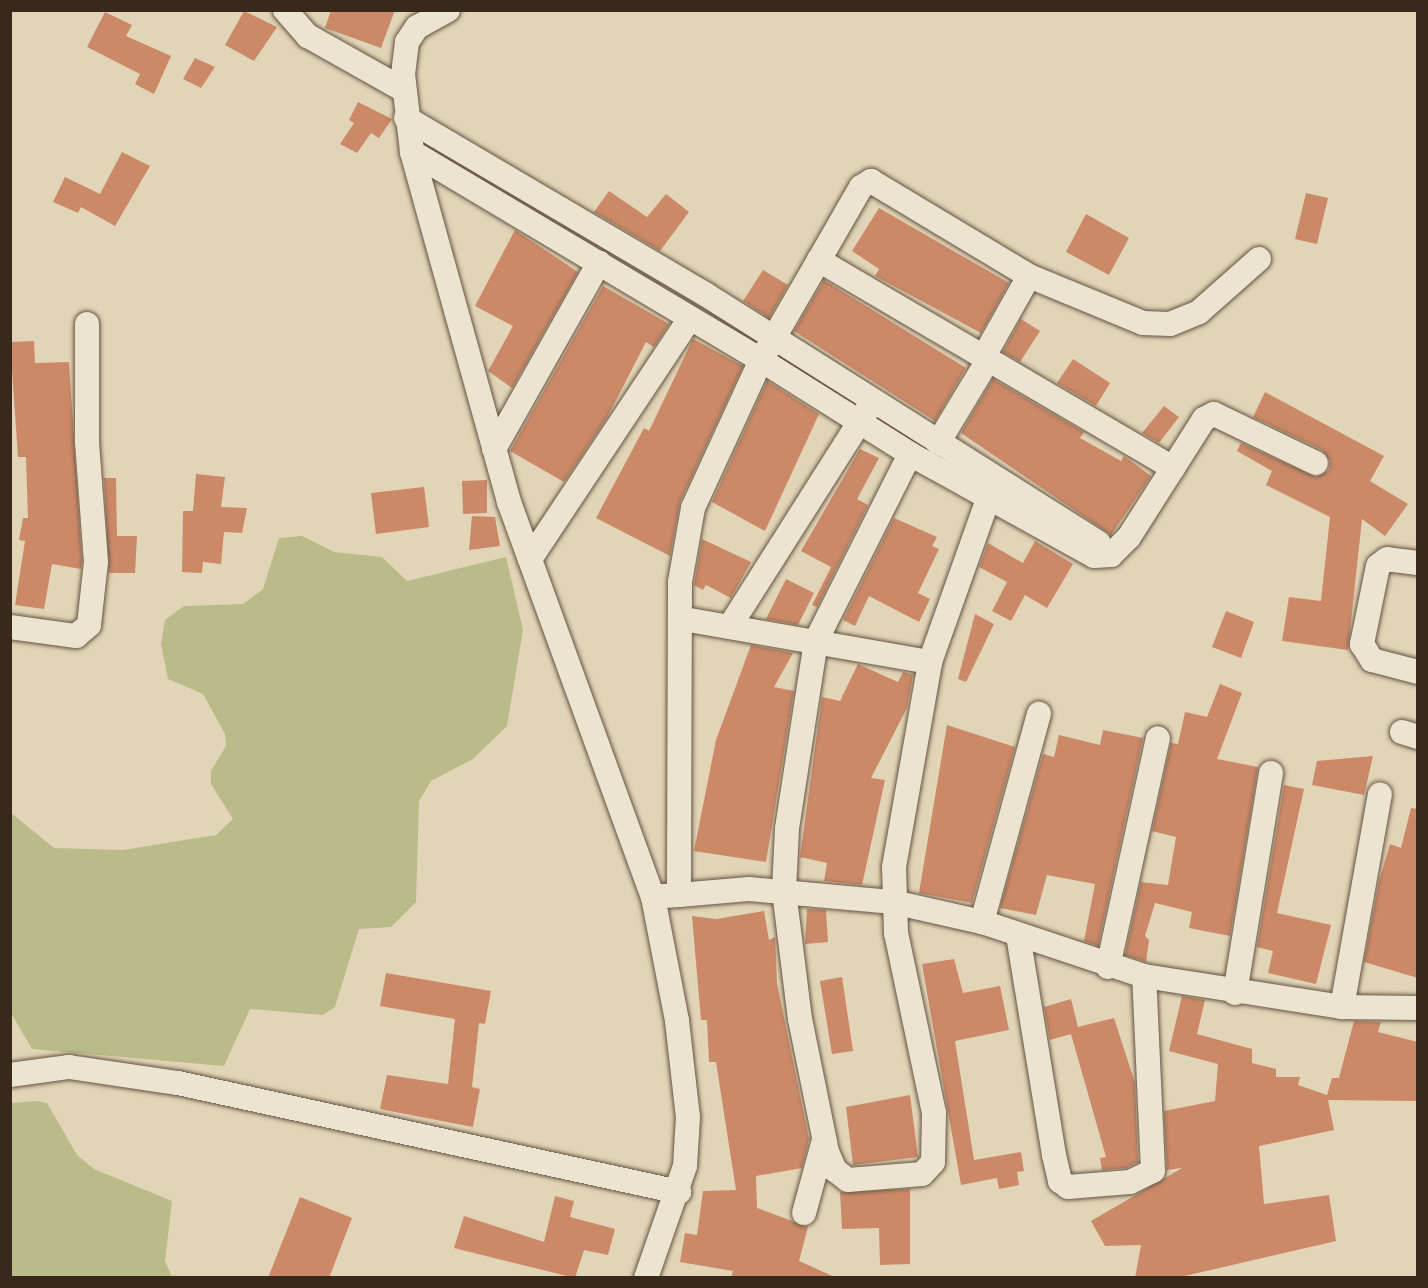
<!DOCTYPE html>
<style>
body{margin:0}
#map{position:relative;width:1428px;height:1288px;overflow:hidden;background:#e2d4b7;font-family:"Old Standard TT",serif}
div>[style]{position:absolute}
.green>*{inset:0;background:#babb89}
.building>*{inset:0;background:#cb8968}
.roads{filter:drop-shadow(0 0 2px #635441) drop-shadow(0 0 2px #635441)}
.street>*{height:24px;margin:-12px;padding:0 12px;transform-origin:12px;border-radius:12px;background:#ece3d0}
span{translate:-50% -50%;white-space:nowrap;text-align:center;line-height:1.15;-webkit-text-stroke:6px #ece3d0;paint-order:stroke}
.frame{position:absolute;inset:0;border:12px solid #39291a;pointer-events:none}
</style>
<div id="map">
<div class="green">
<div style="clip-path:polygon(302px 536px,334px 552px,382px 557px,407px 581px,506px 557px,523px 630px,507px 726px,473px 759px,431px 781px,419px 801px,416px 902px,391px 927px,359px 929px,335px 1007px,323px 1015px,250px 1009px,224px 1066px,32px 1049px,11px 1013px,11px 813px,54px 848px,123px 850px,216px 835px,233px 819px,211px 784px,211px 771px,226px 746px,225px 734px,203px 694px,168px 679px,161px 644px,165px 620px,184px 606px,243px 604px,263px 589px,279px 538px)"></div>
<div style="clip-path:polygon(37px 1101px,47px 1103px,77px 1155px,94px 1169px,172px 1201px,165px 1261px,172px 1277px,11px 1277px,11px 1103px)"></div>
</div>
<div class="building">
<div style="clip-path:polygon(331px 10px,395px 10px,381px 48px,325px 28px)"></div>
<div style="clip-path:polygon(244px 11px,277px 27px,254px 61px,225px 45px)"></div>
<div style="clip-path:polygon(105px 12px,132px 25px,126px 36px,171px 56px,154px 94px,135px 84px,140px 74px,87px 47px)"></div>
<div style="clip-path:polygon(195px 58px,215px 67px,201px 88px,183px 79px)"></div>
<div style="clip-path:polygon(358px 102px,392px 119px,379px 138px,371px 133px,357px 153px,340px 144px,354px 123px,349px 120px)"></div>
<div style="clip-path:polygon(122px 152px,150px 166px,115px 226px,81px 207px,78px 213px,53px 202px,65px 177px,100px 194px)"></div>
<div style="clip-path:polygon(609px 191px,647px 217px,666px 194px,689px 212px,660px 251px,594px 212px)"></div>
<div style="clip-path:polygon(1306px 193px,1328px 198px,1317px 244px,1295px 239px)"></div>
<div style="clip-path:polygon(879px 208px,1009px 283px,981px 333px,875px 276px,879px 269px,852px 251px)"></div>
<div style="clip-path:polygon(1086px 214px,1129px 238px,1109px 275px,1066px 252px)"></div>
<div style="clip-path:polygon(515px 230px,578px 272px,512px 388px,488px 371px,513px 326px,475px 306px)"></div>
<div style="clip-path:polygon(763px 270px,788px 285px,769px 318px,743px 301px)"></div>
<div style="clip-path:polygon(824px 280px,966px 368px,935px 421px,794px 331px)"></div>
<div style="clip-path:polygon(603px 286px,669px 324px,654px 347px,646px 342px,608px 416px,564px 482px,510px 451px)"></div>
<div style="clip-path:polygon(1021px 319px,1040px 331px,1020px 362px,1003px 352px)"></div>
<div style="clip-path:polygon(693px 339px,743px 366px,680px 502px,670px 556px,596px 518px,644px 428px,649px 431px)"></div>
<div style="clip-path:polygon(34px 341px,35px 363px,69px 362px,82px 562px,81px 569px,52px 564px,44px 609px,15px 605px,25px 541px,19px 540px,23px 518px,28px 518px,26px 457px,18px 457px,10px 342px)"></div>
<div style="clip-path:polygon(1073px 359px,1110px 383px,1096px 406px,1057px 383px)"></div>
<div style="clip-path:polygon(993px 379px,1084px 432px,1080px 438px,1121px 461px,1124px 456px,1151px 476px,1111px 535px,961px 433px)"></div>
<div style="clip-path:polygon(767px 381px,819px 414px,765px 531px,712px 502px)"></div>
<div style="clip-path:polygon(1265px 392px,1384px 456px,1370px 481px,1408px 504px,1385px 536px,1362px 519px,1348px 650px,1282px 641px,1289px 597px,1321px 601px,1330px 517px,1266px 485px,1272px 471px,1237px 451px,1241px 443px,1316px 477px,1329px 470px,1330px 461px,1322px 450px,1253px 417px)"></div>
<div style="clip-path:polygon(1164px 406px,1179px 417px,1159px 443px,1142px 433px)"></div>
<div style="clip-path:polygon(860px 449px,879px 458px,857px 499px,868px 505px,817px 607px,812px 605px,831px 567px,801px 551px)"></div>
<div style="clip-path:polygon(196px 474px,225px 477px,221px 507px,247px 508px,242px 533px,224px 532px,221px 564px,203px 562px,202px 573px,182px 572px,183px 511px,193px 511px)"></div>
<div style="clip-path:polygon(104px 478px,116px 478px,117px 536px,137px 536px,135px 573px,109px 573px)"></div>
<div style="clip-path:polygon(487px 480px,487px 513px,463px 514px,462px 481px)"></div>
<div style="clip-path:polygon(424px 487px,429px 527px,376px 534px,371px 493px)"></div>
<div style="clip-path:polygon(472px 516px,495px 517px,500px 546px,469px 550px)"></div>
<div style="clip-path:polygon(894px 518px,937px 537px,932px 546px,939px 549px,918px 593px,930px 599px,919px 622px,869px 596px,855px 626px,843px 620px)"></div>
<div style="clip-path:polygon(702px 539px,751px 562px,731px 598px,706px 585px,703px 590px,694px 585px)"></div>
<div style="clip-path:polygon(1035px 541px,1073px 564px,1047px 608px,1025px 595px,1011px 621px,992px 611px,1007px 582px,979px 567px,988px 543px,1023px 563px)"></div>
<div style="clip-path:polygon(786px 579px,814px 593px,798px 625px,766px 619px)"></div>
<div style="clip-path:polygon(1226px 611px,1254px 622px,1241px 658px,1212px 647px)"></div>
<div style="clip-path:polygon(975px 614px,994px 624px,966px 682px,958px 679px)"></div>
<div style="clip-path:polygon(751px 645px,793px 653px,774px 687px,794px 691px,766px 862px,694px 851px,716px 740px)"></div>
<div style="clip-path:polygon(858px 664px,898px 682px,903px 672px,913px 675px,907px 708px,871px 778px,885px 780px,862px 885px,824px 881px,827px 863px,800px 857px,822px 697px,840px 701px)"></div>
<div style="clip-path:polygon(1220px 684px,1242px 693px,1217px 759px,1258px 767px,1230px 936px,1189px 928px,1192px 912px,1155px 903px,1145px 936px,1149px 940px,1146px 962px,1125px 955px,1141px 882px,1168px 885px,1176px 837px,1152px 831px,1171px 743px,1178px 744px,1185px 712px,1207px 717px)"></div>
<div style="clip-path:polygon(947px 725px,1015px 747px,972px 903px,919px 893px)"></div>
<div style="clip-path:polygon(1103px 730px,1143px 738px,1098px 946px,1084px 941px,1095px 884px,1047px 875px,1036px 915px,1000px 908px,1043px 754px,1054px 757px,1059px 735px,1100px 745px)"></div>
<div style="clip-path:polygon(1373px 756px,1364px 795px,1312px 785px,1317px 761px)"></div>
<div style="clip-path:polygon(1284px 785px,1304px 789px,1277px 913px,1331px 925px,1316px 984px,1268px 973px,1273px 951px,1257px 947px)"></div>
<div style="clip-path:polygon(1411px 808px,1418px 809px,1418px 978px,1364px 962px,1379px 881px,1390px 844px,1401px 848px)"></div>
<div style="clip-path:polygon(807px 909px,826px 910px,828px 942px,805px 944px)"></div>
<div style="clip-path:polygon(764px 911px,769px 940px,775px 937px,777px 983px,809px 1139px,802px 1168px,756px 1176px,757px 1208px,808px 1227px,799px 1261px,837px 1278px,731px 1278px,733px 1271px,680px 1262px,685px 1233px,697px 1235px,703px 1191px,736px 1190px,716px 1062px,709px 1062px,707px 1020px,701px 1020px,692px 916px,716px 919px)"></div>
<div style="clip-path:polygon(954px 959px,963px 993px,1000px 986px,1009px 1030px,955px 1041px,974px 1160px,1021px 1152px,1024px 1171px,1017px 1172px,1019px 1185px,999px 1189px,997px 1178px,961px 1185px,922px 964px)"></div>
<div style="clip-path:polygon(386px 973px,491px 991px,485px 1024px,479px 1023px,472px 1087px,480px 1089px,473px 1127px,380px 1109px,387px 1075px,448px 1084px,455px 1019px,380px 1006px)"></div>
<div style="clip-path:polygon(842px 977px,853px 1051px,832px 1054px,820px 981px)"></div>
<div style="clip-path:polygon(1182px 996px,1205px 1000px,1197px 1034px,1252px 1049px,1252px 1063px,1276px 1069px,1276px 1077px,1300px 1077px,1298px 1085px,1327px 1095px,1332px 1078px,1339px 1078px,1354px 1021px,1381px 1022px,1378px 1032px,1418px 1042px,1418px 1101px,1328px 1100px,1334px 1130px,1259px 1146px,1264px 1204px,1329px 1195px,1336px 1241px,1176px 1278px,1135px 1278px,1141px 1245px,1105px 1246px,1091px 1221px,1182px 1168px,1167px 1170px,1164px 1111px,1215px 1101px,1218px 1064px,1169px 1051px)"></div>
<div style="clip-path:polygon(1071px 999px,1078px 1027px,1114px 1018px,1135px 1083px,1138px 1162px,1126px 1168px,1102px 1170px,1100px 1158px,1106px 1157px,1071px 1034px,1050px 1040px,1044px 1007px)"></div>
<div style="clip-path:polygon(910px 1095px,918px 1157px,853px 1165px,846px 1107px)"></div>
<div style="clip-path:polygon(910px 1189px,910px 1264px,880px 1265px,879px 1228px,842px 1229px,840px 1192px)"></div>
<div style="clip-path:polygon(555px 1196px,574px 1201px,570px 1217px,615px 1229px,608px 1255px,584px 1250px,575px 1278px,454px 1248px,464px 1216px,544px 1242px)"></div>
<div style="clip-path:polygon(300px 1197px,352px 1218px,329px 1278px,268px 1278px)"></div>
</div>
<div class="roads">
<div class="street">
<div style="left:285px;top:10px;width:35px;rotate:49deg"></div>
<div style="left:308px;top:36px;width:110px;rotate:29.4deg"></div>
<div style="left:448px;top:10px;width:35px;rotate:151deg"></div>
<div style="left:417px;top:27px;width:18px;rotate:124deg"></div>
<div style="left:407px;top:42px;width:32px;rotate:97deg"></div>
<div style="left:403px;top:74px;width:79px;rotate:83.4deg"></div>
<div style="left:412px;top:152px;width:363px;rotate:74.5deg"></div>
<div style="left:509px;top:502px;width:420px;rotate:70deg"></div>
<div style="left:653px;top:897px;width:126px;rotate:79deg"></div>
<div style="left:677px;top:1021px;width:97px;rotate:83.5deg"></div>
<div style="left:688px;top:1117px;width:49px;rotate:93.5deg"></div>
<div style="left:685px;top:1166px;width:119px;rotate:109.2deg"></div>
<div style="left:406px;top:118px;width:347px;rotate:30.5deg"></div>
<div style="left:705px;top:294px;width:466px;rotate:32.3deg"></div>
<div style="left:412px;top:152px;width:406px;rotate:30.8deg"></div>
<div style="left:761px;top:360px;width:176px;rotate:32.2deg"></div>
<div style="left:910px;top:454px;width:210px;rotate:29deg"></div>
<div style="left:1094px;top:556px;width:17px;rotate:-3deg"></div>
<div style="left:1111px;top:555px;width:25px;rotate:-45deg"></div>
<div style="left:1129px;top:537px;width:82px;rotate:-57.5deg"></div>
<div style="left:1173px;top:468px;width:411px;rotate:-149.6deg"></div>
<div style="left:819px;top:260px;width:116px;rotate:120.1deg"></div>
<div style="left:761px;top:360px;width:163px;rotate:114.7deg"></div>
<div style="left:693px;top:508px;width:75px;rotate:100deg"></div>
<div style="left:680px;top:582px;width:313px;rotate:90.2deg"></div>
<div style="left:679px;top:895px;width:26px;rotate:176deg"></div>
<div style="left:819px;top:260px;width:84px;rotate:-60.1deg"></div>
<div style="left:861px;top:187px;width:12px;rotate:-31deg"></div>
<div style="left:871px;top:181px;width:184px;rotate:31deg"></div>
<div style="left:1029px;top:276px;width:123px;rotate:22.4deg"></div>
<div style="left:1143px;top:323px;width:27px;rotate:2deg"></div>
<div style="left:1170px;top:324px;width:31px;rotate:-22deg"></div>
<div style="left:1199px;top:312px;width:80px;rotate:-41.5deg"></div>
<div style="left:983px;top:358px;width:94px;rotate:-60.7deg"></div>
<div style="left:938px;top:443px;width:97px;rotate:-58.9deg"></div>
<div style="left:494px;top:449px;width:214px;rotate:-60.6deg"></div>
<div style="left:910px;top:454px;width:209px;rotate:116.7deg"></div>
<div style="left:816px;top:641px;width:190px;rotate:98.8deg"></div>
<div style="left:787px;top:829px;width:62px;rotate:92.8deg"></div>
<div style="left:784px;top:891px;width:129px;rotate:82.9deg"></div>
<div style="left:800px;top:1019px;width:136px;rotate:78.5deg"></div>
<div style="left:827px;top:1152px;width:20px;rotate:66deg"></div>
<div style="left:835px;top:1170px;width:16px;rotate:38deg"></div>
<div style="left:848px;top:1180px;width:74px;rotate:-4.6deg"></div>
<div style="left:922px;top:1174px;width:16px;rotate:-47deg"></div>
<div style="left:933px;top:1162px;width:49px;rotate:-88.8deg"></div>
<div style="left:934px;top:1113px;width:184px;rotate:-101.9deg"></div>
<div style="left:896px;top:933px;width:66px;rotate:-91.7deg"></div>
<div style="left:894px;top:867px;width:208px;rotate:-80deg"></div>
<div style="left:930px;top:662px;width:173px;rotate:-70.4deg"></div>
<div style="left:1173px;top:468px;width:58px;rotate:-57.7deg"></div>
<div style="left:1204px;top:419px;width:11px;rotate:-27deg"></div>
<div style="left:1214px;top:414px;width:113px;rotate:25.7deg"></div>
<div style="left:530px;top:559px;width:289px;rotate:-56.4deg"></div>
<div style="left:1418px;top:563px;width:31px;rotate:-173deg"></div>
<div style="left:1387px;top:559px;width:11px;rotate:142deg"></div>
<div style="left:1378px;top:566px;width:80px;rotate:101.6deg"></div>
<div style="left:1362px;top:644px;width:19px;rotate:58deg"></div>
<div style="left:1372px;top:660px;width:48px;rotate:14.6deg"></div>
<div style="left:683px;top:619px;width:251px;rotate:9.9deg"></div>
<div style="left:730px;top:626px;width:256px;rotate:-57.6deg"></div>
<div style="left:10px;top:627px;width:67px;rotate:7.8deg"></div>
<div style="left:76px;top:636px;width:17px;rotate:-40deg"></div>
<div style="left:89px;top:625px;width:63px;rotate:-83.7deg"></div>
<div style="left:96px;top:562px;width:121px;rotate:-94.3deg"></div>
<div style="left:87px;top:441px;width:117px;rotate:-90deg"></div>
<div style="left:1402px;top:732px;width:17px;rotate:17deg"></div>
<div style="left:679px;top:895px;width:70px;rotate:-4.9deg"></div>
<div style="left:749px;top:889px;width:145px;rotate:5.2deg"></div>
<div style="left:893px;top:902px;width:91px;rotate:12.7deg"></div>
<div style="left:982px;top:922px;width:171px;rotate:18.4deg"></div>
<div style="left:1144px;top:976px;width:200px;rotate:8.9deg"></div>
<div style="left:1342px;top:1007px;width:76px;rotate:0.8deg"></div>
<div style="left:982px;top:922px;width:216px;rotate:-74.7deg"></div>
<div style="left:1018px;top:935px;width:223px;rotate:80.7deg"></div>
<div style="left:1054px;top:1155px;width:27px;rotate:77deg"></div>
<div style="left:1060px;top:1181px;width:10px;rotate:37deg"></div>
<div style="left:1068px;top:1187px;width:62px;rotate:-4.6deg"></div>
<div style="left:1130px;top:1182px;width:25px;rotate:-26deg"></div>
<div style="left:1153px;top:1171px;width:195px;rotate:-92.6deg"></div>
<div style="left:1108px;top:967px;width:234px;rotate:-77.7deg"></div>
<div style="left:1235px;top:993px;width:223px;rotate:-80.7deg"></div>
<div style="left:1342px;top:1007px;width:216px;rotate:-79.9deg"></div>
<div style="left:10px;top:1075px;width:60px;rotate:-7.7deg"></div>
<div style="left:69px;top:1067px;width:110px;rotate:8.4deg"></div>
<div style="left:178px;top:1083px;width:513px;rotate:12.27deg"></div>
<div style="left:804px;top:1213px;width:76px;rotate:-74.7deg"></div>
</div>
</div>
<div class="frame"></div>
</div>
